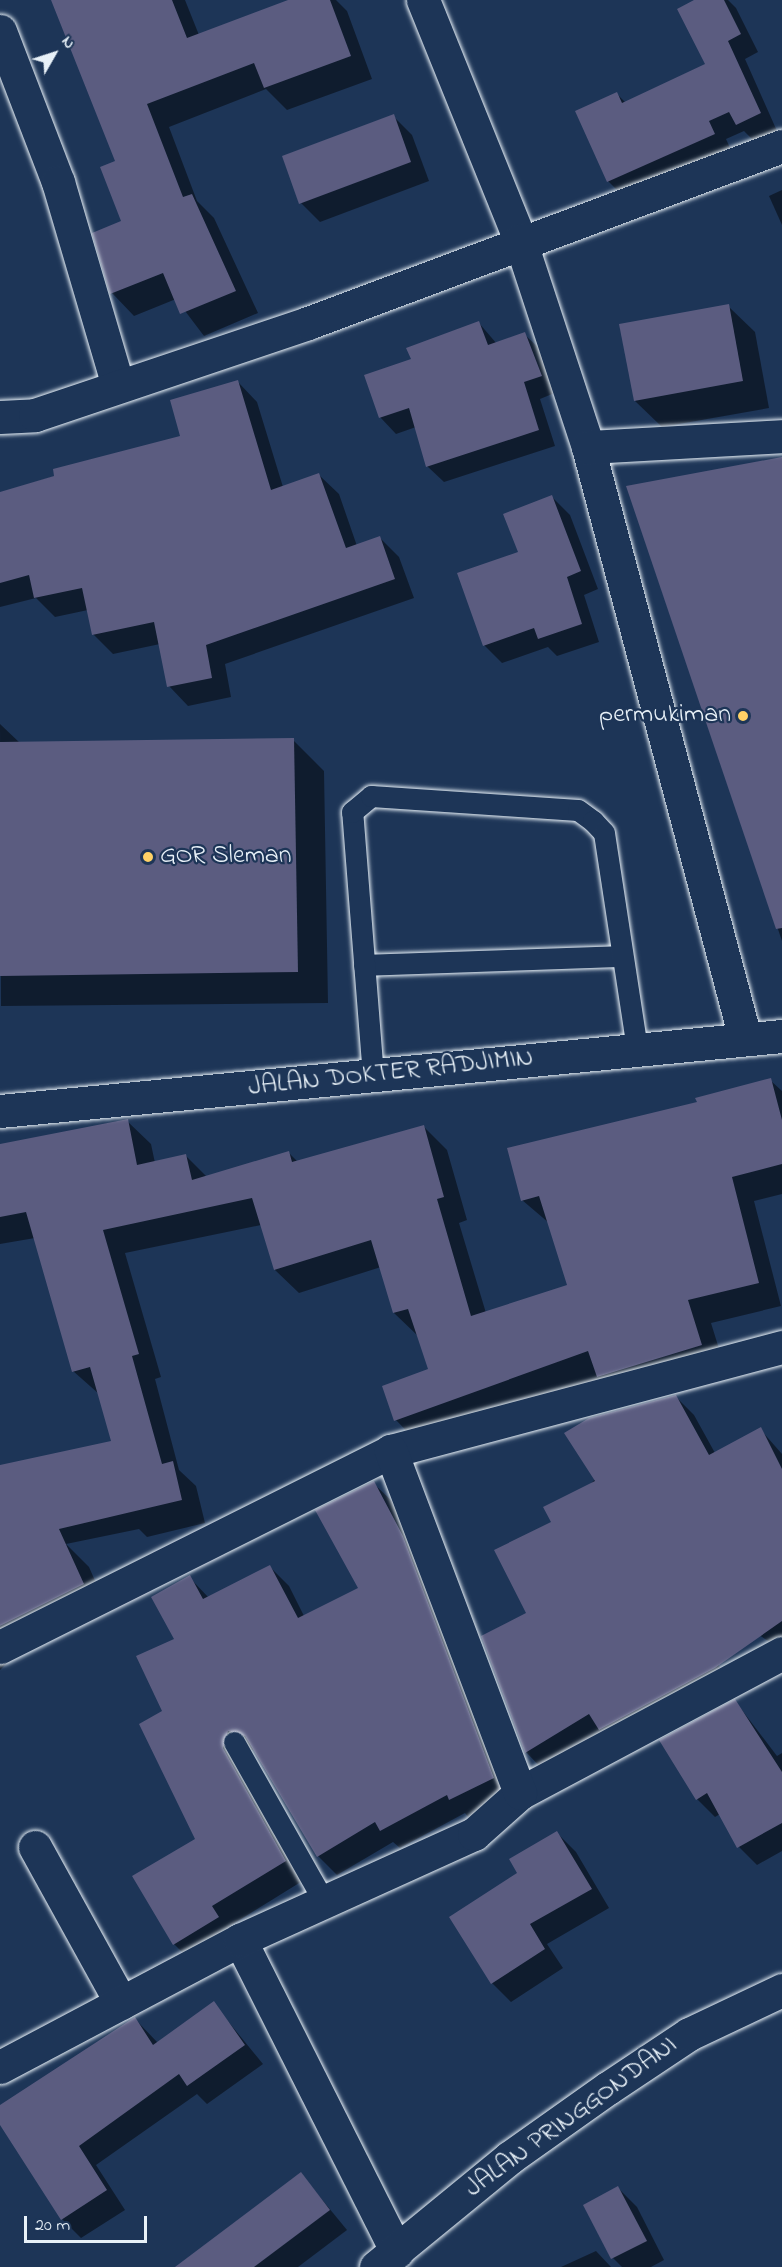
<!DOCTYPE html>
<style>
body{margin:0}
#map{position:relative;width:782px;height:2267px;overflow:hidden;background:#1d3557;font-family:"Indie Flower",sans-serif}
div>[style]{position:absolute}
.shadow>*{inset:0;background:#0007}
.building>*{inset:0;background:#5b5c80}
.roads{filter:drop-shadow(0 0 2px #e8f1f8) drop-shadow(0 0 2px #e8f1f8)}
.service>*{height:21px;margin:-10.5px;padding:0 10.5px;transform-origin:10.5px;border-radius:10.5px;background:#1d3557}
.minor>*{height:33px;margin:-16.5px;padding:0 16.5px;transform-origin:16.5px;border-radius:16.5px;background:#1d3557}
.secondary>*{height:33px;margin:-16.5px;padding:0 16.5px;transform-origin:16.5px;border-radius:16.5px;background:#1d3557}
.dots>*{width:16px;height:16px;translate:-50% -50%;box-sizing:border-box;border:3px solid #1d3557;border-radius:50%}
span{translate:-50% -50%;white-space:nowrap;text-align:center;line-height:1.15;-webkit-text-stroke:4.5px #1d3557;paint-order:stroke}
.poi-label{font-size:26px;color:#e8f1f8}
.right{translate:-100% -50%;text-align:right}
.left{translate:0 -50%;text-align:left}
.street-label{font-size:26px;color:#e8f1f8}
.north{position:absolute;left:24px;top:24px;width:60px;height:60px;-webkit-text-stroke:4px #1d3557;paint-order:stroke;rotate:51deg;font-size:16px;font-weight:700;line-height:24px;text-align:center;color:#e8f1f8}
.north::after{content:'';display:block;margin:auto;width:21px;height:27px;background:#e8f1f8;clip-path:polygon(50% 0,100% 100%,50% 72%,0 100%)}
.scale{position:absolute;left:24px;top:2216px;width:123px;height:27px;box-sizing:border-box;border:3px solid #e8f1f8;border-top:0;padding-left:8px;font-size:18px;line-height:21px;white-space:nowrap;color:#e8f1f8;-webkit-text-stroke:4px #1d3557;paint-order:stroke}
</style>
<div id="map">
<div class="shadow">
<div style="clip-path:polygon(53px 0,185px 0,199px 35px,293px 0,336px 0,347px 11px,372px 79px,287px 110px,266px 89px,169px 127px,197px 201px,214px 218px,258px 313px,204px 336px,176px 299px,134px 316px,112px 293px,123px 222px,117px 162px)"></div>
<div style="clip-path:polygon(698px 0,728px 0,736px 8px,758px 52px,745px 59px,777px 131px,755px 142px,744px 131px,726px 139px,732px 152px,626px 199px,608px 181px,617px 94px,626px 103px,707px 65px)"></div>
<div style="clip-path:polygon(393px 116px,412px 135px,429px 181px,320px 222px,301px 203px)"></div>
<div style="clip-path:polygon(782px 190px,782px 225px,769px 196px)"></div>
<div style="clip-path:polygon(728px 306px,755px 332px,769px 408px,662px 427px,635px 401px)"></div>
<div style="clip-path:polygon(479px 323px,497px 344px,524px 334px,541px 350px,557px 392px,540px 399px,555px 446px,444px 482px,427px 466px,416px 427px,396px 434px,380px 417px,413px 360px)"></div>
<div style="clip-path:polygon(238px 382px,257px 402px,283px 487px,319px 475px,339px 494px,357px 546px,380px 538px,399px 557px,414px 598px,225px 664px,231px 697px,188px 706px,169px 686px,160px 644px,113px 654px,93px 634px,88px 610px,55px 617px,36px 598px,0 607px,0 493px,182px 437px)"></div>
<div style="clip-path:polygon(782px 459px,782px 941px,628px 487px)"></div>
<div style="clip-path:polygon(552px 497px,570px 515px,598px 589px,584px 595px,599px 642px,557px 656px,548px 647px,502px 663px,484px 645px,520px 553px)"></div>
<div style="clip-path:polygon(0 724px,20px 743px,293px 740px,324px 771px,328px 1003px,1px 1006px)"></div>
<div style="clip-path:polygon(770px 1080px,782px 1091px,782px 1194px,754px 1201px,781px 1306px,711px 1323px,725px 1368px,419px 1444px,396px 1420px,430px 1370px,418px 1336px,394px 1313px,381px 1267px,299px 1293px,275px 1270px,261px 1225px,125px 1253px,161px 1377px,155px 1379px,179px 1470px,196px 1486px,205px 1523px,147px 1537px,139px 1529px,66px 1544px,89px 1567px,107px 1608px,16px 1654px,0 1670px,0 1467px,113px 1442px,99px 1394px,73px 1371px,35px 1238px,0 1244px,0 1145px,127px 1121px,151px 1144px,155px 1163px,186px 1156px,207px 1177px,289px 1153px,298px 1162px,423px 1126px,447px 1150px,467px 1220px,459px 1223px,486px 1313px,569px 1286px,549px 1223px,522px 1200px,698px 1103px)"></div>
<div style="clip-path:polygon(675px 1396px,694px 1415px,715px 1453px,760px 1429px,782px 1454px,782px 1650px,657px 1569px,732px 1686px,544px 1771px,526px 1752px,483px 1637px,528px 1613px,553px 1523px)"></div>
<div style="clip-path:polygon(373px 1483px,392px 1501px,428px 1578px,512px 1797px,469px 1818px,465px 1813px,400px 1848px,393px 1842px,337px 1875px,318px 1856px,256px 1751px,247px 1749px,304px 1880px,230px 1926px,236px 1936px,193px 1963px,174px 1944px,197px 1840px,164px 1712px,189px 1577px,209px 1598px,270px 1567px,289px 1586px,304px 1616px,360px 1589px)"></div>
<div style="clip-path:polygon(735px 1701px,777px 1756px,782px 1753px,782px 1851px,757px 1865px,739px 1847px,720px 1814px,715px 1817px,697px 1799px)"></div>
<div style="clip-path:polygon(557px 1833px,576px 1852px,609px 1908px,547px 1944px,563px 1968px,511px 2002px,492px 1983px,519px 1874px)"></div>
<div style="clip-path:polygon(213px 2003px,263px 2064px,207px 2104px,197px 2094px,96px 2165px,125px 2210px,81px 2238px,62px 2219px,0 2122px,0 2106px,135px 2019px,158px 2043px)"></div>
<div style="clip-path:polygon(301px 2174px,347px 2230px,298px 2267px,200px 2267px)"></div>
<div style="clip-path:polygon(618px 2188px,637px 2207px,664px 2260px,651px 2267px,622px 2267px,613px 2258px)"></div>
<div style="clip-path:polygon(596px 2251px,611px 2267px,561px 2267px)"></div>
</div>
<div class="building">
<div style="clip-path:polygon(51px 0,172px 0,187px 38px,288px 0,330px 0,351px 56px,264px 88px,254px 63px,147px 104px,183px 197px,192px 194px,236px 291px,180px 314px,163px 273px,110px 294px,92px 233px,121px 221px,100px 167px,115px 161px)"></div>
<div style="clip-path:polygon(694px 0,724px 0,741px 34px,728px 41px,761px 113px,736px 125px,729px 112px,709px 121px,715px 134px,607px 182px,575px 111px,617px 92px,622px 103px,705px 64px,677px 9px)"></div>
<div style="clip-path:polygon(394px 114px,411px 162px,299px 204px,282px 156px)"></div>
<div style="clip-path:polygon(729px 304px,743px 381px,634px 401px,619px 324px)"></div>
<div style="clip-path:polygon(479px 321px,488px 345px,525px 332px,542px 376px,524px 382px,539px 430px,426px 467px,409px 408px,379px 418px,364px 375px,411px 359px,406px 348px)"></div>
<div style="clip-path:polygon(238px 380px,271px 490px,319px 473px,346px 548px,380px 536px,395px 579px,206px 645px,212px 678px,167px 687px,154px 622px,92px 635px,82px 588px,34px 598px,29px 575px,0 583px,0 492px,54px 476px,53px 469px,180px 436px,170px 400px)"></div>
<div style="clip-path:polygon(782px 457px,782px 928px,776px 929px,626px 486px)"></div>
<div style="clip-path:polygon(552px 495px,581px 571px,567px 577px,582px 624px,538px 639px,534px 628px,483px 646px,457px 573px,518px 552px,503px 514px)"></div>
<div style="clip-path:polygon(294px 738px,298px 972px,0 976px,0 742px)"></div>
<div style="clip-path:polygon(771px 1078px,782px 1120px,782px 1164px,732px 1177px,759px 1283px,688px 1300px,702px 1345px,597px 1377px,588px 1351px,394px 1421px,382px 1386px,428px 1369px,408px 1309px,393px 1313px,371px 1240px,274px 1270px,252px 1198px,103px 1230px,139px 1354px,132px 1356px,162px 1464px,173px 1461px,182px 1500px,59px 1529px,84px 1584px,0 1626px,0 1465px,111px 1441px,90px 1367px,72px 1372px,26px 1212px,0 1217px,0 1144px,128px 1119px,137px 1165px,186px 1154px,192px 1180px,289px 1151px,292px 1162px,424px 1125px,444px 1197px,437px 1199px,471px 1316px,567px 1285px,539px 1196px,521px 1201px,507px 1148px,697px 1102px,695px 1098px)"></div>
<div style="clip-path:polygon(676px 1395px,709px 1455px,761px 1427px,782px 1469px,782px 1621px,715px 1668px,599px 1730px,589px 1714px,525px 1753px,481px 1636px,526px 1613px,494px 1550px,551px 1522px,543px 1507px,595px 1481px,564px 1433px,589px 1418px)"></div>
<div style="clip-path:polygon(374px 1481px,403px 1536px,494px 1778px,449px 1800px,447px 1795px,380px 1831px,375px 1822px,317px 1857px,245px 1736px,228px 1731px,223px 1748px,286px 1861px,212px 1906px,219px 1917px,173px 1945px,132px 1876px,195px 1839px,139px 1724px,162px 1711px,136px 1656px,174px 1639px,151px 1597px,190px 1575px,203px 1599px,270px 1565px,298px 1618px,358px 1588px,315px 1510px)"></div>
<div style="clip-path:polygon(735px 1699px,782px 1772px,782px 1823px,737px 1848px,707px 1793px,696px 1800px,659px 1740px)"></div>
<div style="clip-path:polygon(557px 1831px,592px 1889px,530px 1924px,545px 1949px,491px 1984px,449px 1917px,517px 1873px,509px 1859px)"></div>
<div style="clip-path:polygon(214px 2001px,245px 2045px,187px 2086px,179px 2074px,79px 2146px,107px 2190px,61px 2220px,0 2125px,0 2105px,135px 2017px,153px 2045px)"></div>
<div style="clip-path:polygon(301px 2172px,330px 2210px,254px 2267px,175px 2267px)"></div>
<div style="clip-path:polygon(618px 2186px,647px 2241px,611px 2259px,583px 2205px)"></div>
</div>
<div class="roads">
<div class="service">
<div style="left:364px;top:965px;width:258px;rotate:-2deg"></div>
<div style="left:373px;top:1076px;width:265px;rotate:-94.5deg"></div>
<div style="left:352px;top:812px;width:25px;rotate:-40deg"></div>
<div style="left:371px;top:796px;width:207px;rotate:3.9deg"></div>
<div style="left:578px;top:810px;width:19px;rotate:36deg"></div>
<div style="left:593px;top:821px;width:16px;rotate:47deg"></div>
<div style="left:604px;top:833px;width:219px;rotate:81.3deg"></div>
<div style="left:234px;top:1742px;width:184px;rotate:60.6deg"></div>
</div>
<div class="minor">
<div style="left:423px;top:0;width:259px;rotate:68deg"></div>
<div style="left:520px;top:240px;width:218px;rotate:71.8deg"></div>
<div style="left:588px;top:447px;width:611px;rotate:75.12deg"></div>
<div style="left:0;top:31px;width:162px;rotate:69deg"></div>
<div style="left:58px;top:182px;width:213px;rotate:73.6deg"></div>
<div style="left:0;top:417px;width:35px;rotate:-3deg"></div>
<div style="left:35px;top:415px;width:288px;rotate:-18.6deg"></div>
<div style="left:308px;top:323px;width:506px;rotate:-20.48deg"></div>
<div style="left:588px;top:447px;width:194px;rotate:-3.2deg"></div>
<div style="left:0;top:1647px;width:437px;rotate:-26.6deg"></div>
<div style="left:391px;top:1451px;width:405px;rotate:-14.9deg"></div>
<div style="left:520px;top:1793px;width:297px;rotate:-28.1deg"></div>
<div style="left:35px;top:1847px;width:178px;rotate:61.1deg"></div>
<div style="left:240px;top:1940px;width:349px;rotate:63.3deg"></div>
<div style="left:0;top:2067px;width:272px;rotate:-27.9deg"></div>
<div style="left:240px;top:1940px;width:257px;rotate:-24.4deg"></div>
<div style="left:474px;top:1834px;width:62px;rotate:-41.7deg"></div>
<div style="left:520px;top:1793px;width:366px;rotate:-110.7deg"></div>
<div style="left:376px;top:2267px;width:172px;rotate:-39.3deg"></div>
<div style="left:509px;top:2158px;width:121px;rotate:-35.3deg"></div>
<div style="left:608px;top:2088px;width:97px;rotate:-33.7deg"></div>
<div style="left:689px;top:2034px;width:103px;rotate:-25.3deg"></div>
</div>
<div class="secondary">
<div style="left:0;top:1111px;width:786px;rotate:-5.48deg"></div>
</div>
</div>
<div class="dots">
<div style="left:743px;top:716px;background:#ffd166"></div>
<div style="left:148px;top:857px;background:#ffd166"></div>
</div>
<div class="poi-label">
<span class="right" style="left:731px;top:716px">permukiman</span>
<span class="left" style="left:160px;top:857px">GOR Sleman</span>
</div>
<div class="street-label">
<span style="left:391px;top:1074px;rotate:-6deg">JALAN DOKTER RADJIMIN</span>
<span style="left:572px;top:2118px;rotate:-36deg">JALAN PRINGGONDANI</span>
</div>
<div class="north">N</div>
<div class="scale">20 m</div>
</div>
